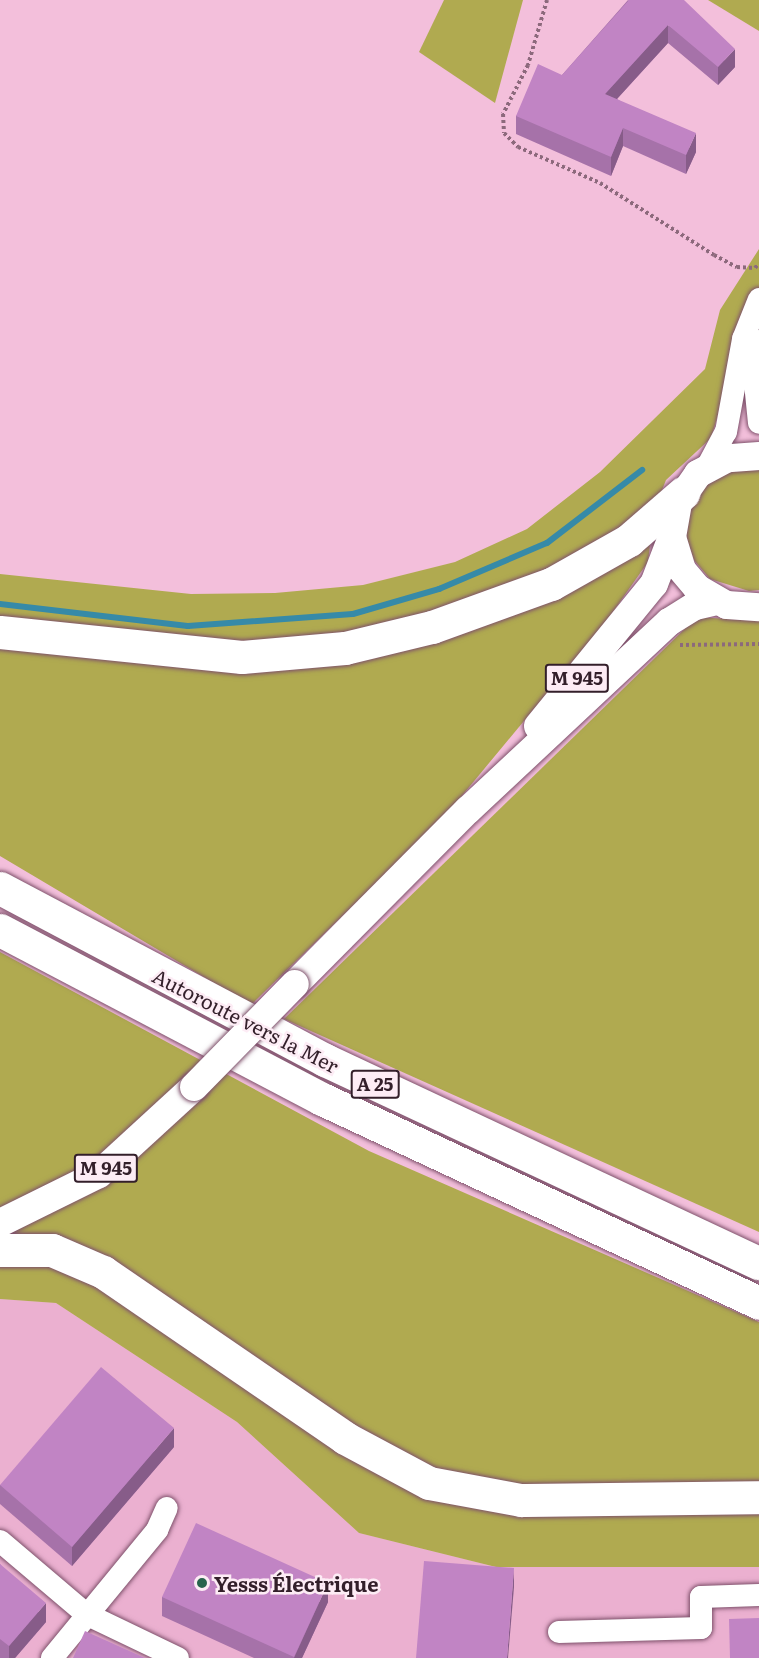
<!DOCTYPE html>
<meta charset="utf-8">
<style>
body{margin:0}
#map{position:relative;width:759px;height:1658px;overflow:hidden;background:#f3bfdb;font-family:Literata,serif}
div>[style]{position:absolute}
.built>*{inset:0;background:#ebb0d0}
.green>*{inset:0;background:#b0aa50}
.stream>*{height:6px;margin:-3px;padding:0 3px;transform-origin:3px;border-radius:3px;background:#368aa8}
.path>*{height:4px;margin-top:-2px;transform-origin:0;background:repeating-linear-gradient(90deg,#8c697c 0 3px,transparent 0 6px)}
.roads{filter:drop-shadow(0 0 2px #7e516b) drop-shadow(0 0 2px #7e516b)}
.minor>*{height:22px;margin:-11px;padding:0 11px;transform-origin:11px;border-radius:11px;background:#fff}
.major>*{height:28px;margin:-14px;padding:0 14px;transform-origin:14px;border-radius:14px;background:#fff}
.highway>*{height:33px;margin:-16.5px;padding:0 16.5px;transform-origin:16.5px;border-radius:16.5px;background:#fff}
.bridges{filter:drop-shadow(0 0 2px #7e516b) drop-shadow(0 0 2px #7e516b)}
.major-bridge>*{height:28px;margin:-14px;padding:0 14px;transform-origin:14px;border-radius:14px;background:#fff}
.wall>*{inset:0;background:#a672a9}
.shaded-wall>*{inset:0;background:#875c89}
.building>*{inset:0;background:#c184c4}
.dots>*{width:16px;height:16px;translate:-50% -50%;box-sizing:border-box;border:3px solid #fdecf5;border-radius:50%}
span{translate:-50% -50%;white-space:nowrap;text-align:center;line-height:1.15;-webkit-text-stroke:5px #fdecf5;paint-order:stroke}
.shield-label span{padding:2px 4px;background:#fdecf5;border:2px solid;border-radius:4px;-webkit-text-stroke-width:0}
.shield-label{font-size:18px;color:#331f2a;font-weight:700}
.street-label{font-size:20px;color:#331f2a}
.poi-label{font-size:20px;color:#331f2a;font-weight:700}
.left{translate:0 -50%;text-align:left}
</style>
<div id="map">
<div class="built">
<div style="clip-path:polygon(0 1299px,56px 1303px,237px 1422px,359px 1533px,496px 1567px,759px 1567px,759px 1658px,0 1658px)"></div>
</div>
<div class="green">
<div style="clip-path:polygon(444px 0,523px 0,495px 103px,419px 52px)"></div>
<div style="clip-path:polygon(708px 0,759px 0,759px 31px)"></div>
<div style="clip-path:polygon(759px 249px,759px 399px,725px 391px,711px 438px,666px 480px,654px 510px,648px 562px,605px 623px,446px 815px,251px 1005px,0 856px,0 574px,191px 594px,275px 593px,363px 585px,455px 562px,527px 529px,600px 472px,705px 369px,720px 310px)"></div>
<div style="clip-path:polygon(746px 468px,759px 469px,759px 590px,749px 591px,710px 579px,694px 560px,686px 536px,689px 511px,701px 489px,721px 474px)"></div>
<div style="clip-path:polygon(697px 617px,759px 621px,759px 1232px,284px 1019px)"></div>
<div style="clip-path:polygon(0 952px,369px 1151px,759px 1322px,759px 1567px,496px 1567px,359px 1533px,237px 1422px,56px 1303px,0 1299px)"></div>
</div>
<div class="stream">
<div style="left:0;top:604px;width:189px;rotate:6.7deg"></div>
<div style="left:188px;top:626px;width:165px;rotate:-4.2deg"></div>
<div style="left:353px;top:614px;width:90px;rotate:-16.2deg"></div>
<div style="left:439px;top:589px;width:117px;rotate:-23.1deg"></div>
<div style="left:547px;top:543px;width:120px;rotate:-37.5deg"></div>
</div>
<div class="path">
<div style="left:547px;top:0;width:68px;rotate:106.3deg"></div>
<div style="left:528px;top:65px;width:55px;rotate:117deg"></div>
<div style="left:503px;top:114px;width:19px;rotate:87deg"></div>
<div style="left:504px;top:133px;width:20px;rotate:45deg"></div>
<div style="left:518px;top:147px;width:90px;rotate:23.7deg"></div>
<div style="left:600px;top:183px;width:135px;rotate:32.3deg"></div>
<div style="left:714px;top:255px;width:26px;rotate:28deg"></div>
<div style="left:737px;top:267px;width:18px;rotate:3deg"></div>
<div style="left:755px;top:268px;width:6px;rotate:-51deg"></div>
<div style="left:680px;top:645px;width:79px;rotate:-0.7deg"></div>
</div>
<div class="roads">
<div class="minor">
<div style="left:759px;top:341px;width:32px;rotate:99deg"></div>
<div style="left:754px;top:373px;width:50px;rotate:84.3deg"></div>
<div style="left:707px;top:467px;width:40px;rotate:-62deg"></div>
<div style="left:726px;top:432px;width:95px;rotate:-79.6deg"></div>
<div style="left:743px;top:339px;width:43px;rotate:-68.2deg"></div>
<div style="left:0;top:1541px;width:113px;rotate:40.3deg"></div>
<div style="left:86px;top:1614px;width:102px;rotate:25.6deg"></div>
<div style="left:559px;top:1632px;width:142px;rotate:-1.6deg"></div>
<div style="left:701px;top:1628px;width:31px;rotate:-90deg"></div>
<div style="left:701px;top:1597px;width:58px;rotate:-2deg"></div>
<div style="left:52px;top:1658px;width:166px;rotate:-50.6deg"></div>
<div style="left:157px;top:1530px;width:24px;rotate:-66deg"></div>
</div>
<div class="major">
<div style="left:759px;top:456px;width:31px;rotate:176deg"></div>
<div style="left:728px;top:458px;width:34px;rotate:152deg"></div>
<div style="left:698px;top:474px;width:35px;rotate:125deg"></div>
<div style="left:678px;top:503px;width:35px;rotate:100deg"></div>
<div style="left:672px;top:537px;width:34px;rotate:73deg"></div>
<div style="left:682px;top:570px;width:23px;rotate:50deg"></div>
<div style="left:697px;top:588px;width:34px;rotate:30deg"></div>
<div style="left:727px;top:605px;width:32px;rotate:4deg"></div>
<div style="left:538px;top:726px;width:183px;rotate:-50.8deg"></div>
<div style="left:654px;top:584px;width:50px;rotate:-69deg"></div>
<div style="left:295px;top:984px;width:245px;rotate:-45.2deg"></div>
<div style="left:468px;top:810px;width:275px;rotate:-43.1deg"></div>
<div style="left:669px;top:622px;width:31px;rotate:-32deg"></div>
<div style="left:695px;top:606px;width:22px;rotate:-13deg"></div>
<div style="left:0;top:1223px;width:110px;rotate:-26.3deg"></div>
<div style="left:99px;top:1174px;width:129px;rotate:-42.5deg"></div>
</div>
<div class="highway">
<div style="left:0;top:632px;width:243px;rotate:5.9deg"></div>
<div style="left:242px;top:657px;width:103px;rotate:-5deg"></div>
<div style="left:345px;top:648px;width:89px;rotate:-13.6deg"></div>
<div style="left:432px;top:627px;width:127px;rotate:-19.9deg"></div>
<div style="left:551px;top:584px;width:90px;rotate:-29.4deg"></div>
<div style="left:629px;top:540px;width:72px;rotate:-41deg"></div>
<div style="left:0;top:888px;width:368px;rotate:27.9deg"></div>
<div style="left:325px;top:1060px;width:479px;rotate:25.1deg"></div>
<div style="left:0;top:930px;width:364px;rotate:27.7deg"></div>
<div style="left:322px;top:1099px;width:482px;rotate:25deg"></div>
<div style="left:0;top:1250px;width:52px"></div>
<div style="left:52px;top:1250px;width:56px;rotate:23.3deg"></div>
<div style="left:103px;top:1272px;width:293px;rotate:34.4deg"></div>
<div style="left:345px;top:1438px;width:95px;rotate:28.2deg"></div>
<div style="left:429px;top:1483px;width:94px;rotate:10.5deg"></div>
<div style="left:521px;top:1500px;width:238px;rotate:-0.7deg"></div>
</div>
</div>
<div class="bridges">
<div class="major-bridge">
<div style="left:194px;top:1087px;width:144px;rotate:-45.6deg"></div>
</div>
</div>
<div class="wall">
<div style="clip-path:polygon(628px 0,735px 67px,718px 85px,668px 43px,617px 99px,696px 152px,686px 174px,623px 146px,611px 176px,516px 134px,516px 116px,562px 75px)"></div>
<div style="clip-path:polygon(174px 1447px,72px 1566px,0 1504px,0 1485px)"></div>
<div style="clip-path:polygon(0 1564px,46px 1622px,15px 1658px,0 1658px)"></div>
<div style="clip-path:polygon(162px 1597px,328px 1602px,302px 1658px,254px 1658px,162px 1616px)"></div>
</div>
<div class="shaded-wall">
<div style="clip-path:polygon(668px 25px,668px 43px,605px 112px,605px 94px)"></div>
<div style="clip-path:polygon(735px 49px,735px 67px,718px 85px,718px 67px)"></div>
<div style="clip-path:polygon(623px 128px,623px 146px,611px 176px,611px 157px)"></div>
<div style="clip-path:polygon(696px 133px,696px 152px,686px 174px,686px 155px)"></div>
<div style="clip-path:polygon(174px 1428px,174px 1447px,72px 1566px,72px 1547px)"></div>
<div style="clip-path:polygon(514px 1568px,514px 1587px,508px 1658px,507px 1658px)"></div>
<div style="clip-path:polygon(328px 1583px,328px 1602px,302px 1658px,294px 1658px)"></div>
<div style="clip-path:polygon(46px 1603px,46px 1622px,15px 1658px,9px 1658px,9px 1646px)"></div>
</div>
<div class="building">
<div style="clip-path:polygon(629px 0,684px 0,735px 49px,718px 67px,668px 25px,605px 94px,696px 133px,686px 155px,623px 128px,611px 157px,516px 116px,538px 64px,562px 75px)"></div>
<div style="clip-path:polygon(101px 1367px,174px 1428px,72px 1547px,0 1485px)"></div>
<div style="clip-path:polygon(196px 1523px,328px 1583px,294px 1657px,162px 1597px)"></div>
<div style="clip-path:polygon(424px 1561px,514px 1568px,507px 1658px,416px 1658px)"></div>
<div style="clip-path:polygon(0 1564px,46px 1603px,9px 1646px,0 1639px)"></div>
<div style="clip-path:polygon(759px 1618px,759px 1658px,730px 1658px,729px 1619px)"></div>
<div style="clip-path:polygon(85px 1631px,145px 1658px,73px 1658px)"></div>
</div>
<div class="dots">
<div style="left:202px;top:1583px;background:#29644d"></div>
</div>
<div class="shield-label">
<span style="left:577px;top:678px">M 945</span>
<span style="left:375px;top:1084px">A 25</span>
<span style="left:106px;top:1168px">M 945</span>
</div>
<div class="street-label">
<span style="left:246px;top:1020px;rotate:27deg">Autoroute vers la Mer</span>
</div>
<div class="poi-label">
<span class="left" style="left:214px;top:1583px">Yesss Électrique</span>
</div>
</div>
